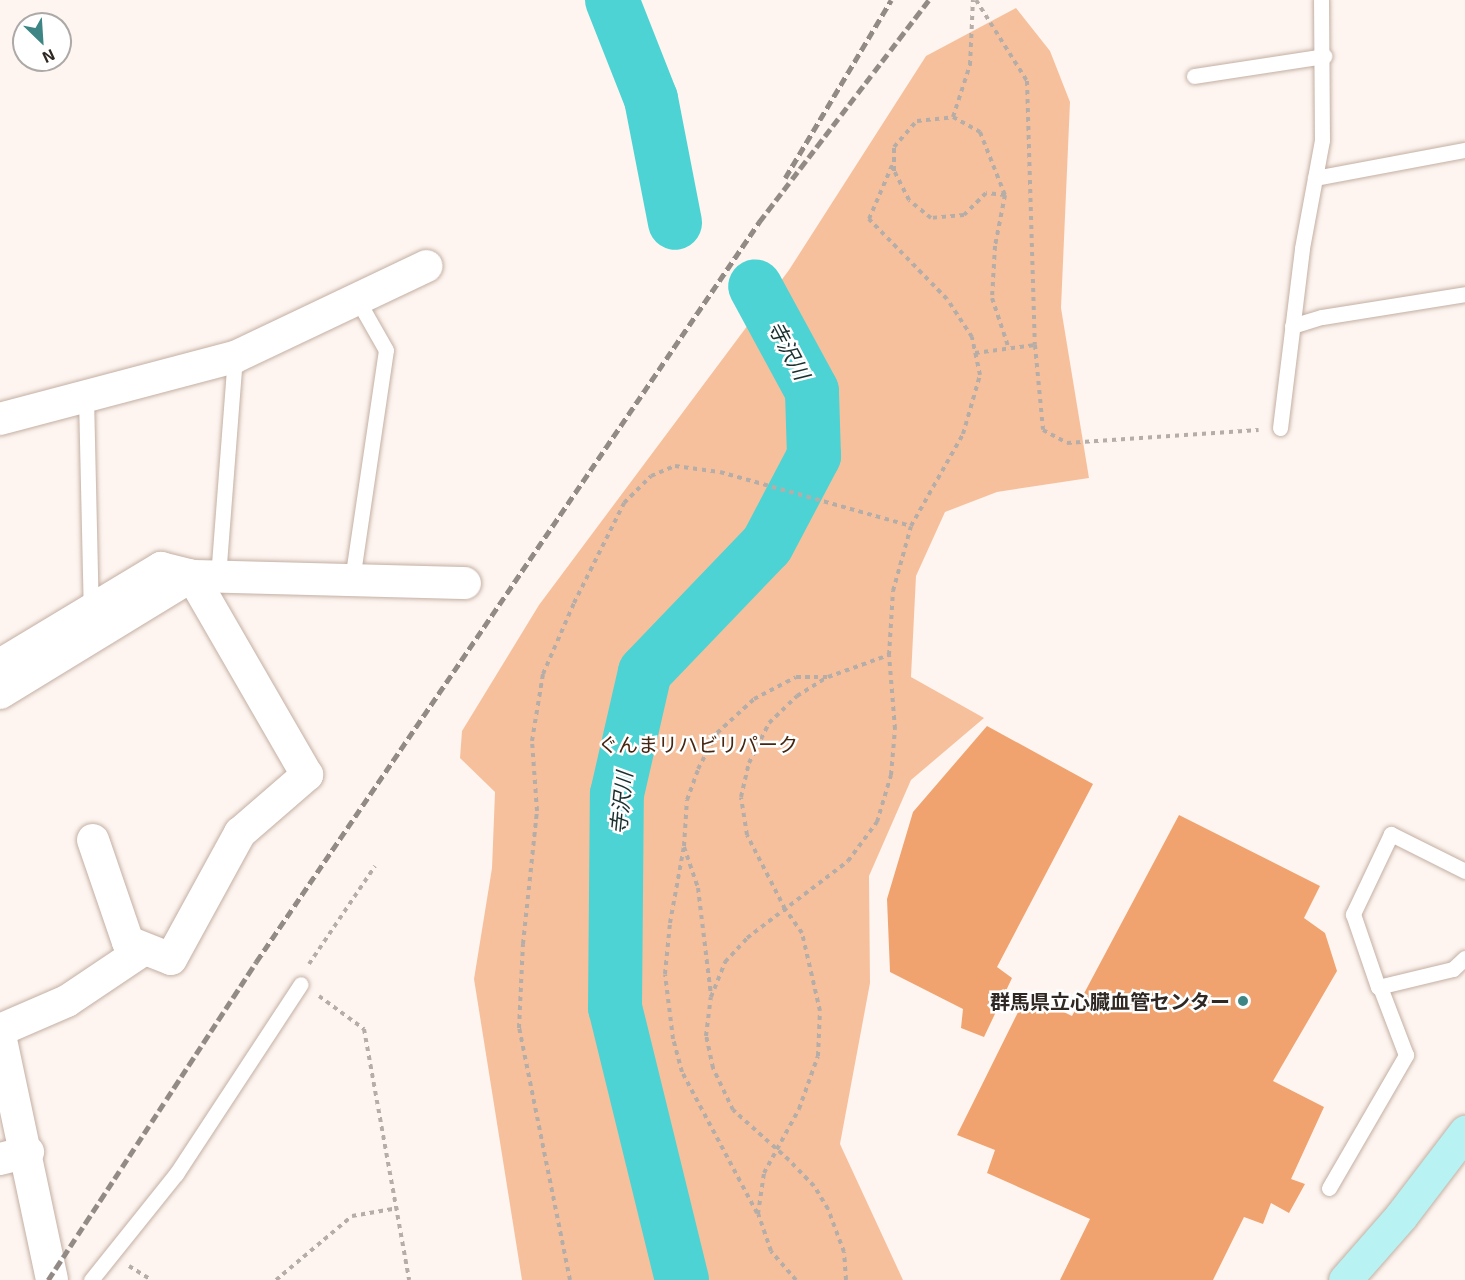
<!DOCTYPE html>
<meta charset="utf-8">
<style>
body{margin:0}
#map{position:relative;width:1465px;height:1280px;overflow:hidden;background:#fef5f0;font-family:"Exo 2","Noto Sans JP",sans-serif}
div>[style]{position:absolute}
.green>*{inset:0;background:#f7c09d}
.river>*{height:54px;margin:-27px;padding:0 27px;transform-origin:27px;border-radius:27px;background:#4dd3d3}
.building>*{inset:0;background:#f0a36f}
.path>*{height:4px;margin-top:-2px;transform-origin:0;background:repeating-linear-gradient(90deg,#b5ada8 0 4.5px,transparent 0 9px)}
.roads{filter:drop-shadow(0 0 2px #c3afa3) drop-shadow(0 0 2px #c3afa3)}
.lane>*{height:15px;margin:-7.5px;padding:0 7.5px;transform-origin:7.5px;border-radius:7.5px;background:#fff}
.street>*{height:32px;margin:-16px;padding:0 16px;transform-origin:16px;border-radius:16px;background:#fff}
.primary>*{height:33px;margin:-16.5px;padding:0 16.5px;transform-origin:16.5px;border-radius:16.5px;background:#b8f2f2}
.rail>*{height:4.5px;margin-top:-2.25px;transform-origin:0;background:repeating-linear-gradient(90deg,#928a85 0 9px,transparent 0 13.5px)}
.dots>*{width:16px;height:16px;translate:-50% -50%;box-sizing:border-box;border:3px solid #fff;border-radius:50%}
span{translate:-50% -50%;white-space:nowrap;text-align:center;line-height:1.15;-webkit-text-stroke:5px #fff;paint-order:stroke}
.park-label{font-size:20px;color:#452610}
.poi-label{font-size:20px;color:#302823;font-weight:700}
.right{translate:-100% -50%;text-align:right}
.water-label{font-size:21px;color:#19302f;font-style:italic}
.north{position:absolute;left:12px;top:12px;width:60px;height:60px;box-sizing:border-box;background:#fff;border:2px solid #aca9a7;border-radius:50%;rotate:155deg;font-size:16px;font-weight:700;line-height:24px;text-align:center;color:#302823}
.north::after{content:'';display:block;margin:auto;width:21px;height:27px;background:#3e8686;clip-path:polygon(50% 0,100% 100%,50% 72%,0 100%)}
</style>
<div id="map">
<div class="green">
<div style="clip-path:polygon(1016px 8px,1050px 51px,1070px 102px,1061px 308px,1089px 478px,997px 492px,945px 512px,916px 576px,911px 677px,984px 718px,911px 780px,869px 876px,870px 983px,840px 1144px,903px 1280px,522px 1280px,474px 979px,492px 868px,495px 792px,460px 758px,462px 731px,539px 605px,789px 270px,926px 56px)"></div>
</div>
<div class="river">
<div style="left:612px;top:0;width:106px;rotate:68.5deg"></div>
<div style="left:651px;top:99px;width:126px;rotate:79deg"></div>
<div style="left:682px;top:1280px;width:280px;rotate:-103.8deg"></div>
<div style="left:615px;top:1008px;width:214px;rotate:-89.5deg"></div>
<div style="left:617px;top:794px;width:125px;rotate:-77.1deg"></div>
<div style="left:645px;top:672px;width:176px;rotate:-46.2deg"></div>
<div style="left:767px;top:545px;width:101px;rotate:-62.2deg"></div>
<div style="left:814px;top:456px;width:65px;rotate:-91.8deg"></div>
<div style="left:812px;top:391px;width:119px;rotate:-118.5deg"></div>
</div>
<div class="building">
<div style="clip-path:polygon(987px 726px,1093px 784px,997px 967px,1012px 978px,984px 1037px,961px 1028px,963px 1009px,890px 972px,887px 899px,913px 812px)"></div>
<div style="clip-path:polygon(1179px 815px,1320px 886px,1304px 918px,1325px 933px,1337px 971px,1273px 1081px,1324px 1107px,1291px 1179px,1305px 1184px,1289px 1213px,1271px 1203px,1263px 1224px,1244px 1217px,1213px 1280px,1060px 1280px,1090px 1219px,987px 1173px,995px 1150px,957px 1135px,1027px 994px,1072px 1016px)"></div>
</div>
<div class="path">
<div style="left:976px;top:0;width:96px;rotate:57.8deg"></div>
<div style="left:1027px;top:81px;width:264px;rotate:88.3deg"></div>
<div style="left:953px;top:117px;width:55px;rotate:-71.9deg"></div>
<div style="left:970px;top:65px;width:65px;rotate:-87.4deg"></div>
<div style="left:1005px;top:195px;width:19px;rotate:-174deg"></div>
<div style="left:986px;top:193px;width:31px;rotate:135deg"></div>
<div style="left:964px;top:215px;width:33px;rotate:175deg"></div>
<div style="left:931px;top:218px;width:28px;rotate:-141deg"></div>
<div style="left:909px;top:200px;width:33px;rotate:-117deg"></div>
<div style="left:894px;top:171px;width:24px;rotate:-90deg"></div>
<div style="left:894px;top:147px;width:35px;rotate:-49deg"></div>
<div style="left:917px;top:121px;width:36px;rotate:-6deg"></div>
<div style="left:953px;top:117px;width:31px;rotate:29deg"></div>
<div style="left:980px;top:132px;width:68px;rotate:68.4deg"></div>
<div style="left:1005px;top:195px;width:52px;rotate:101.1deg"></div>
<div style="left:995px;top:246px;width:52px;rotate:93.3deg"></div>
<div style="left:992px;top:298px;width:54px;rotate:71.6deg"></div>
<div style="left:975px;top:353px;width:61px;rotate:-7.6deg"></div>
<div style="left:1035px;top:345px;width:85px;rotate:84.6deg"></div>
<div style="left:1043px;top:430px;width:27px;rotate:28deg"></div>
<div style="left:1067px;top:443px;width:192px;rotate:-3.9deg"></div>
<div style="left:684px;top:847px;width:43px;rotate:71.1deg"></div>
<div style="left:698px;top:888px;width:109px;rotate:83.1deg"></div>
<div style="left:309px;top:964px;width:118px;rotate:-56deg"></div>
<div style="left:319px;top:996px;width:56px;rotate:36.3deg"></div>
<div style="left:364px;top:1029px;width:255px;rotate:79.8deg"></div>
<div style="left:757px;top:1213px;width:160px;rotate:-118deg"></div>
<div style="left:682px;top:1072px;width:34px;rotate:-105deg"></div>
<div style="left:673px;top:1039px;width:65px;rotate:-97deg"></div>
<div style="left:665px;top:974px;width:51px;rotate:-84.4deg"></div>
<div style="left:670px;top:923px;width:78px;rotate:-79.7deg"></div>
<div style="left:684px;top:846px;width:46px;rotate:-86.3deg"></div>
<div style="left:687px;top:800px;width:33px;rotate:-70deg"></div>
<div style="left:698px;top:769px;width:41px;rotate:-62.2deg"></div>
<div style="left:717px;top:733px;width:50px;rotate:-42.6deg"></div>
<div style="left:754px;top:699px;width:47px;rotate:-27.6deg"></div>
<div style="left:796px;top:677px;width:31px"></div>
<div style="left:129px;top:1266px;width:26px;rotate:32deg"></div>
<div style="left:276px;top:1280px;width:99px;rotate:-40.1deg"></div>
<div style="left:352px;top:1216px;width:47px;rotate:-9.9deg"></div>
<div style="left:570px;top:1280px;width:257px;rotate:-101.4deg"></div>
<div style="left:519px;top:1028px;width:84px;rotate:-87.3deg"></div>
<div style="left:523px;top:944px;width:134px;rotate:-84deg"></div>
<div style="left:537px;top:811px;width:70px;rotate:-94.1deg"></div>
<div style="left:532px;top:741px;width:68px;rotate:-80.7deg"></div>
<div style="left:543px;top:674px;width:77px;rotate:-66.4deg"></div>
<div style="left:574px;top:603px;width:112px;rotate:-63.4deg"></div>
<div style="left:624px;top:503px;width:38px;rotate:-45deg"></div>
<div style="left:651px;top:476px;width:26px;rotate:-23deg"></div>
<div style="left:675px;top:466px;width:45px;rotate:7.6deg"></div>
<div style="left:720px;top:472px;width:198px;rotate:15.8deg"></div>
<div style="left:796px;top:1280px;width:38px;rotate:-131deg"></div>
<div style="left:771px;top:1251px;width:39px;rotate:-109deg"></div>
<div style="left:758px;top:1214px;width:41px;rotate:-81.7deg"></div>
<div style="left:764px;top:1173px;width:73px;rotate:-61.3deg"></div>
<div style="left:799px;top:1109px;width:56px;rotate:-70.3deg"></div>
<div style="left:818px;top:1056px;width:45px;rotate:-87.5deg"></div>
<div style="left:820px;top:1011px;width:80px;rotate:-103deg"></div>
<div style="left:802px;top:933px;width:29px;rotate:-125deg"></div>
<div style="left:785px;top:909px;width:83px;rotate:-117.2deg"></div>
<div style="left:747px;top:835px;width:38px;rotate:-99deg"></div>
<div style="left:741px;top:797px;width:35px;rotate:-77deg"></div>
<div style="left:749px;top:763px;width:45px;rotate:-63.4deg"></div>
<div style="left:769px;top:723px;width:39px;rotate:-44deg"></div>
<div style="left:797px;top:696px;width:36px;rotate:-32deg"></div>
<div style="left:828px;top:677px;width:65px;rotate:-19.8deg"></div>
<div style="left:846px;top:1280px;width:28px;rotate:-94deg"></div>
<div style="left:844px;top:1252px;width:46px;rotate:-110.4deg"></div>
<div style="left:828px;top:1209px;width:27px;rotate:-121deg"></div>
<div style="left:814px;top:1186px;width:36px;rotate:-134deg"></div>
<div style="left:789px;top:1160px;width:75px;rotate:-138.2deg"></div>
<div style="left:733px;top:1110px;width:47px;rotate:-115.5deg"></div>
<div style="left:713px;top:1068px;width:33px;rotate:-102deg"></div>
<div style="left:706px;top:1036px;width:39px;rotate:-83deg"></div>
<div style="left:711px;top:997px;width:38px;rotate:-68deg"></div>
<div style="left:725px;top:962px;width:33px;rotate:-47deg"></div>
<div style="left:747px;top:938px;width:127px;rotate:-37.3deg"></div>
<div style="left:848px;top:861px;width:49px;rotate:-53.4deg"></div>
<div style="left:877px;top:822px;width:49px;rotate:-73.4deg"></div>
<div style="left:891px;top:775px;width:46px;rotate:-85deg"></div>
<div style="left:895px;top:729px;width:74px;rotate:-94.6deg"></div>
<div style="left:889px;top:655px;width:64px;rotate:-86.4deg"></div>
<div style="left:893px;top:591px;width:67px;rotate:-74.5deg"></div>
<div style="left:911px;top:526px;width:106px;rotate:-60.5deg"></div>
<div style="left:963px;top:434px;width:61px;rotate:-73.9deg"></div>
<div style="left:980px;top:375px;width:39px;rotate:-102deg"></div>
<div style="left:972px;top:337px;width:45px;rotate:-123.3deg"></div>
<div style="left:947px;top:299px;width:112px;rotate:-134.3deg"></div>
<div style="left:869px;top:219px;width:63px;rotate:-66.7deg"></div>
</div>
<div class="roads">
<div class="lane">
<div style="left:1194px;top:76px;width:132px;rotate:-8.7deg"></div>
<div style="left:1315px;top:178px;width:153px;rotate:-10.6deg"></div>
<div style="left:1292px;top:326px;width:31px;rotate:-17deg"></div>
<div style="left:1322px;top:317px;width:145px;rotate:-9.1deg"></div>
<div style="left:86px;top:397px;width:213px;rotate:88.7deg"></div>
<div style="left:1280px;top:428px;width:181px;rotate:-83deg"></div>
<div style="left:1302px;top:248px;width:110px;rotate:-79.5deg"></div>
<div style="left:1322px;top:140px;width:140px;rotate:-90.4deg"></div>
<div style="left:218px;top:577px;width:221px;rotate:-85.6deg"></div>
<div style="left:352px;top:580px;width:232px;rotate:-81.6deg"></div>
<div style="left:386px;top:350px;width:59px;rotate:-119.6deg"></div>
<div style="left:1465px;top:871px;width:83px;rotate:-153.4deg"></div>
<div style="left:1391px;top:834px;width:89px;rotate:115.4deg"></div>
<div style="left:1353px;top:914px;width:77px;rotate:71.1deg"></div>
<div style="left:1378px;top:987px;width:77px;rotate:-13.5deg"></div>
<div style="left:1453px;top:969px;width:16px;rotate:-43deg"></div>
<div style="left:1329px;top:1188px;width:154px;rotate:-59.9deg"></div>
<div style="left:1406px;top:1055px;width:73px;rotate:-110.9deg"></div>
<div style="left:91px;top:1280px;width:136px;rotate:-51.3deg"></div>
<div style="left:176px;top:1174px;width:227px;rotate:-56.7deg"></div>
</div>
<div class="street">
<div style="left:0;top:419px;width:243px;rotate:-14.8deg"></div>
<div style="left:235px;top:357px;width:212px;rotate:-25.4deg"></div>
<div style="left:0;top:665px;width:188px;rotate:-31.1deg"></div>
<div style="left:161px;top:568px;width:32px;rotate:14deg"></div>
<div style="left:192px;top:576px;width:273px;rotate:1.5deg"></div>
<div style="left:0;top:693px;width:225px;rotate:-31.4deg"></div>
<div style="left:93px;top:840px;width:108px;rotate:71.1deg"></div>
<div style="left:128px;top:942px;width:46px;rotate:21.6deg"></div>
<div style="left:171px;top:959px;width:144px;rotate:-61.3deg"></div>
<div style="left:240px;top:833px;width:89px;rotate:-40.9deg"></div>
<div style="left:307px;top:775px;width:230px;rotate:-120deg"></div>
<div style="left:0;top:1030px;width:73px;rotate:-23.4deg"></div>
<div style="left:67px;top:1001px;width:92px;rotate:-33.9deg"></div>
<div style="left:0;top:1035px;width:250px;rotate:78deg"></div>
<div style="left:0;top:1159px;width:29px;rotate:-14deg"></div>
</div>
<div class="primary">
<div style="left:1345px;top:1280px;width:85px;rotate:-48.8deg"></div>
<div style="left:1401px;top:1216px;width:106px;rotate:-52.7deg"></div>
</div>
</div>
<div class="rail">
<div style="left:785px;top:178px;width:207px;rotate:-59.2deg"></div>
<div style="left:48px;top:1280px;width:380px;rotate:-56.8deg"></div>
<div style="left:256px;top:962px;width:895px;rotate:-55.79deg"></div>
<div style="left:759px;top:222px;width:280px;rotate:-52.6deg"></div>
</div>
<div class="dots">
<div style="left:1243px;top:1001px;background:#3e8686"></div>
</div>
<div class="park-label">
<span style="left:698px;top:744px">ぐんまリハビリパーク</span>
</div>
<div class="poi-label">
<span class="right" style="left:1230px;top:1001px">群馬県立心臓血管センター</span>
</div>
<div class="water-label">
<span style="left:789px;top:350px;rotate:62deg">寺沢川</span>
<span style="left:621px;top:803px;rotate:-84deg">寺沢川</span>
</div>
<div class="north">N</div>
</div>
